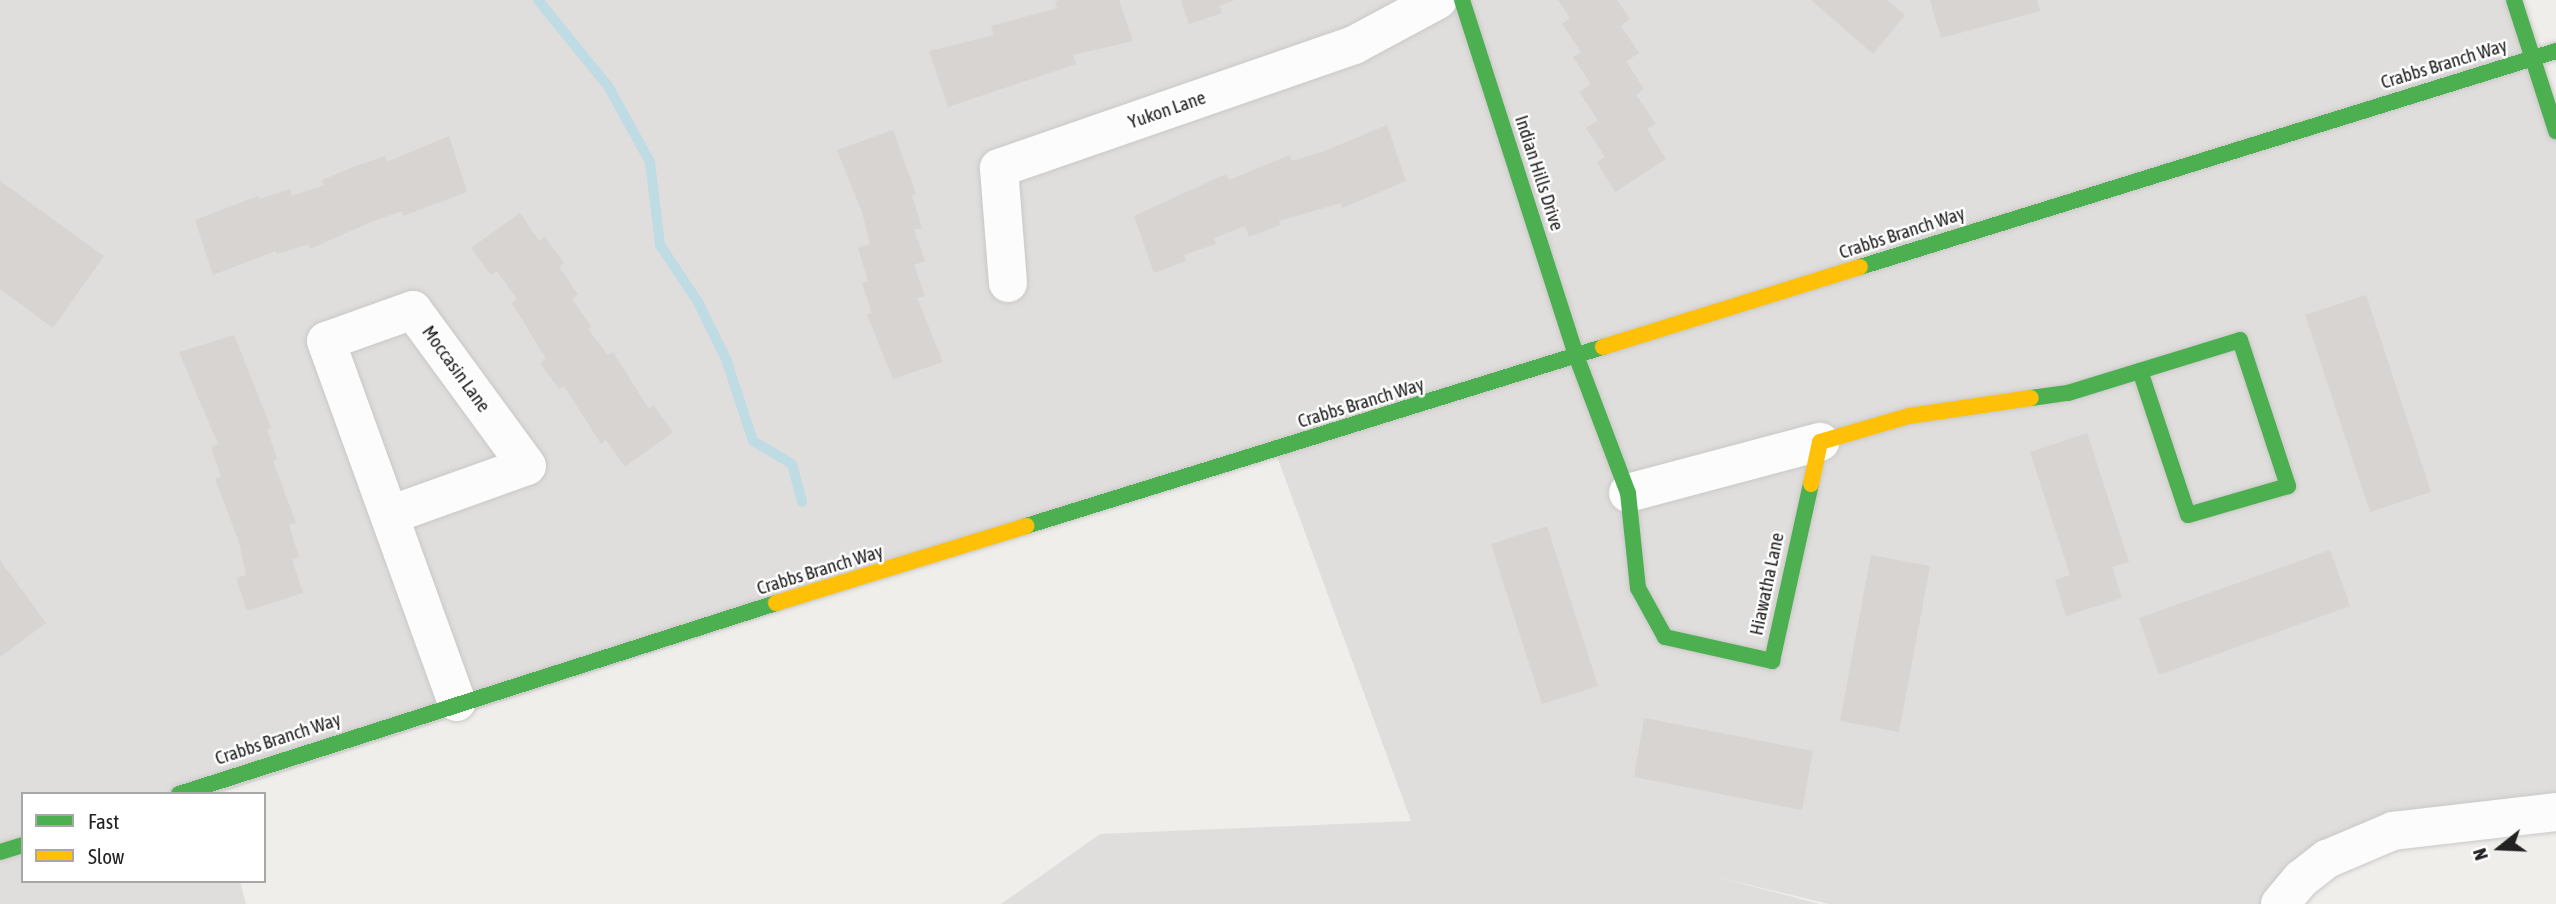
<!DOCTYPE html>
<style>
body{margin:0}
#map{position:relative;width:2556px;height:904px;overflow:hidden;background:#f0eeeb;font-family:"Asap Condensed",sans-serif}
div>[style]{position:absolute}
.residential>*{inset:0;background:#dfdedc}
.stream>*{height:10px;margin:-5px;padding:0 5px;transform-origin:5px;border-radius:5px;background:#bfdbe3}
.building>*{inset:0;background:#d7d4d2}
.roads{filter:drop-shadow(0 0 2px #c9c8c7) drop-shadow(0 0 2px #c9c8c7)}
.street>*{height:38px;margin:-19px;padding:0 19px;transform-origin:19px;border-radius:19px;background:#fdfcfc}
.fast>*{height:16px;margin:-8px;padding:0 8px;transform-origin:8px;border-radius:8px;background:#4caf50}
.slow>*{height:16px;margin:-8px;padding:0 8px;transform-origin:8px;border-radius:8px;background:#ffc107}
span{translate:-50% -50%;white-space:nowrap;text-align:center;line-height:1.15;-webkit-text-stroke:5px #fff;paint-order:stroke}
.street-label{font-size:19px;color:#222}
.legend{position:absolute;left:21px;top:792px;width:245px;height:91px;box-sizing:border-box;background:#fff;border:2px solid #a7a7a7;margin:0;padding:9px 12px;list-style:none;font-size:21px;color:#222}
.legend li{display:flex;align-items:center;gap:14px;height:35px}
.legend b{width:35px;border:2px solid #a7a7a7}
.north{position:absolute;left:2465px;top:813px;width:70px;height:70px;-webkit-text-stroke:5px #fff;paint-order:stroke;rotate:252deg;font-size:19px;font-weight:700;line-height:28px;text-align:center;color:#222}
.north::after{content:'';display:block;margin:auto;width:24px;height:32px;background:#222;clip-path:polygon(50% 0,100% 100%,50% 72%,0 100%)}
</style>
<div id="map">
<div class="residential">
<div style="clip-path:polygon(0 0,2514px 0,2556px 131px,2556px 812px,2393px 831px,2280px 904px,1829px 904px,1716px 877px,1820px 904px,1001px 904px,1100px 834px,1411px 821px,1275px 451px,217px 794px,23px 794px,23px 881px,240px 881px,246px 904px,0 904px)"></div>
</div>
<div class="stream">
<div style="left:538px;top:0;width:111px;rotate:50.9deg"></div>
<div style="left:608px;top:86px;width:87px;rotate:61.1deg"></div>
<div style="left:650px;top:162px;width:84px;rotate:83.1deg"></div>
<div style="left:660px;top:245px;width:69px;rotate:56.3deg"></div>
<div style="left:698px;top:302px;width:64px;rotate:63.8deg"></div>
<div style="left:726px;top:359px;width:86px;rotate:71.8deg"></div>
<div style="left:753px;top:441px;width:45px;rotate:30.5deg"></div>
<div style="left:792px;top:464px;width:39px;rotate:75deg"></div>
</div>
<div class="building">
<div style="clip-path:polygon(1060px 0,1119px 0,1133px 41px,1073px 55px,1076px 64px,948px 107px,929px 51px,994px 35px,991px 26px,1057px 8px,1055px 1px)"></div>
<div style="clip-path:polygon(1181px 0,1235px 0,1219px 6px,1222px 13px,1189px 24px)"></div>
<div style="clip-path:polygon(1558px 0,1617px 0,1630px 19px,1621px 26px,1639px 53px,1626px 61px,1644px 89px,1636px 95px,1656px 124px,1647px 129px,1666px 159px,1615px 192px,1597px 162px,1605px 157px,1586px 128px,1598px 120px,1579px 92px,1591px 84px,1573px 57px,1581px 52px,1562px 24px,1570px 18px)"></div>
<div style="clip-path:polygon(1811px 0,1887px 0,1905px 15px,1873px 54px)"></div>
<div style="clip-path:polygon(1930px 0,2037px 0,2040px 11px,1941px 38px)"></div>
<div style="clip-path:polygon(1387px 125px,1406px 181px,1342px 208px,1341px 203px,1279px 221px,1280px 225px,1249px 237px,1245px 226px,1214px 238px,1216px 244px,1184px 255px,1186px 261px,1154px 273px,1134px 216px,1226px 174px,1229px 180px,1290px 155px,1292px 161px,1322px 152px)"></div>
<div style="clip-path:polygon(893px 130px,916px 194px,912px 196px,922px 228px,914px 230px,925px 261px,914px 265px,925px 296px,917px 298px,943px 362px,893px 379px,867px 315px,872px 313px,862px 283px,868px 281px,858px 248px,870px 244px,862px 212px,837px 150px)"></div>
<div style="clip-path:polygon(449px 136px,467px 192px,403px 216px,402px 211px,371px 222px,310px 249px,309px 244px,277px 254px,276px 251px,213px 275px,195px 220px,258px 196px,260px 199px,290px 189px,292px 196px,324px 185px,322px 180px,353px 167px,385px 156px,387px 162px)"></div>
<div style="clip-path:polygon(0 181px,104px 256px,53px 328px,0 289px)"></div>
<div style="clip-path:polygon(520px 213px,539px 241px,545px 237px,564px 263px,559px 267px,578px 294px,572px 299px,591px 326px,588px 329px,608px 355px,613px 352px,649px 409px,653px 405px,673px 432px,625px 467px,606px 440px,601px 444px,564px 386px,559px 389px,540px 363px,546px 359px,512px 303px,517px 299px,497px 271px,491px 275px,471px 248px)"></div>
<div style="clip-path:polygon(2366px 295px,2431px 492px,2370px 512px,2305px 315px)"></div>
<div style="clip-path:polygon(234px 335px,271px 428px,267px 429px,277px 459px,273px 461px,296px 523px,289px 525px,299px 557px,292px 559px,303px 593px,247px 611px,236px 578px,246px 575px,239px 542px,215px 479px,221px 477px,211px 447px,218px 444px,179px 352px)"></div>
<div style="clip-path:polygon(2087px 433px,2129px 562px,2112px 567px,2122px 598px,2066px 616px,2055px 580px,2070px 575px,2030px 452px)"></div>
<div style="clip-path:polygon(1547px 526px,1598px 686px,1542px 704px,1491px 544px)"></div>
<div style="clip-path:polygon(2330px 550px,2350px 606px,2159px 675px,2139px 618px)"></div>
<div style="clip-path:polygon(1871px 555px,1930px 566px,1899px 732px,1840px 721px)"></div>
<div style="clip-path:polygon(0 560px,46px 623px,0 657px)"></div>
<div style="clip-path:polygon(1644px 718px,1813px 751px,1802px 810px,1634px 777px)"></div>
</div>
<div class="roads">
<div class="street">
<div style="left:1008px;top:283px;width:115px;rotate:-94.5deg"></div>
<div style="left:999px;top:168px;width:376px;rotate:-19.1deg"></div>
<div style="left:1354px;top:45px;width:95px;rotate:-28.2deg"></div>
<div style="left:1628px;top:493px;width:199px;rotate:-14.9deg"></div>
<div style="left:390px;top:515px;width:145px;rotate:-19.7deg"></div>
<div style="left:527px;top:466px;width:193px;rotate:-126.2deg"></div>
<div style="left:413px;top:310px;width:92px;rotate:160.4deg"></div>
<div style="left:326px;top:341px;width:384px;rotate:70.1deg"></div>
<div style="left:2280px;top:904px;width:33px;rotate:-50deg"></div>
<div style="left:2301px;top:879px;width:33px;rotate:-38deg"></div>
<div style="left:2327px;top:859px;width:72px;rotate:-23deg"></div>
<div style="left:2393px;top:831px;width:164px;rotate:-6.6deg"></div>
</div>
<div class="fast">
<div style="left:1462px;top:0;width:376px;rotate:72.2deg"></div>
<div style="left:1577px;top:358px;width:144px;rotate:69.3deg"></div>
<div style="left:1628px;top:493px;width:96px;rotate:84deg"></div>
<div style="left:1638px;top:588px;width:56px;rotate:61.1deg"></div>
<div style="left:1665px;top:637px;width:110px;rotate:12.6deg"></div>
<div style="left:1772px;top:661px;width:181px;rotate:-77.6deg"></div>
<div style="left:2514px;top:0;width:138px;rotate:72.2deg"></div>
<div style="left:1860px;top:267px;width:729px;rotate:-17.24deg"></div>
<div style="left:2031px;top:398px;width:37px;rotate:-8deg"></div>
<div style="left:2068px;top:393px;width:180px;rotate:-17.1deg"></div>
<div style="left:2240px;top:340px;width:154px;rotate:71.8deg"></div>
<div style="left:2288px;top:486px;width:104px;rotate:163.8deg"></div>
<div style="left:2188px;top:515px;width:152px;rotate:-108.4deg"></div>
<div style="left:1026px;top:526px;width:604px;rotate:-17.24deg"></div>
<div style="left:179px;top:794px;width:627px;rotate:-17.74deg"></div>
<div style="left:0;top:852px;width:24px;rotate:-17deg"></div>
</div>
<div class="slow">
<div style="left:1603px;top:347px;width:269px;rotate:-17.3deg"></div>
<div style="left:1811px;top:484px;width:43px;rotate:-77.9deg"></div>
<div style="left:1820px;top:442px;width:93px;rotate:-16.3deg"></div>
<div style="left:1909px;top:416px;width:123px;rotate:-8.4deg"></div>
<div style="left:776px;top:603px;width:262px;rotate:-17.1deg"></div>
</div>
</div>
<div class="street-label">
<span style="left:2444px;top:64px;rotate:-17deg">Crabbs Branch Way</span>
<span style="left:1167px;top:110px;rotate:-19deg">Yukon Lane</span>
<span style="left:1539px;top:173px;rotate:72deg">Indian Hills Drive</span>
<span style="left:1902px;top:233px;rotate:-18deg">Crabbs Branch Way</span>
<span style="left:456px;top:369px;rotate:54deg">Moccasin Lane</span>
<span style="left:1361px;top:403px;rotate:-17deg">Crabbs Branch Way</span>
<span style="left:820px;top:570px;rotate:-17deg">Crabbs Branch Way</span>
<span style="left:1767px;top:584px;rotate:-78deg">Hiawatha Lane</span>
<span style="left:278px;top:739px;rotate:-18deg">Crabbs Branch Way</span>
</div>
<ul class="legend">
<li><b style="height:9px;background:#4caf50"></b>Fast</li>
<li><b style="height:9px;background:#ffc107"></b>Slow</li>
</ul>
<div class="north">N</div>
</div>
